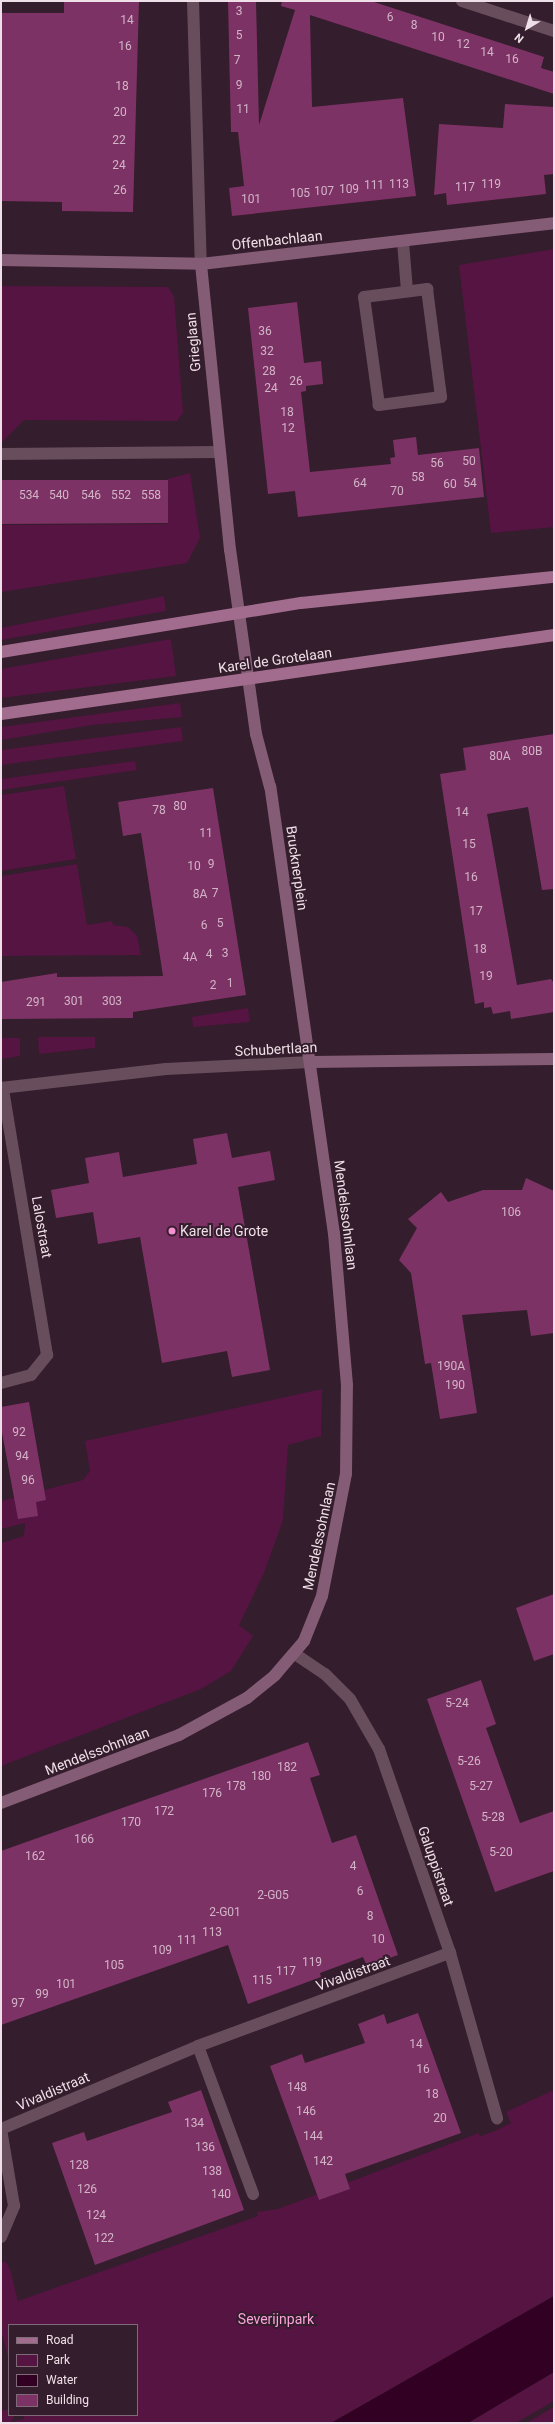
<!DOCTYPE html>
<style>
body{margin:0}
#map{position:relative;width:555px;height:2424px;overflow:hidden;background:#341d2c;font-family:Roboto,sans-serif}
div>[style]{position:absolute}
.green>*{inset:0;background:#551442}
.water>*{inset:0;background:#310023}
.building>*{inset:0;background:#7d3265}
.street>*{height:12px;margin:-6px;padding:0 6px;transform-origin:6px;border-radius:6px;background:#684d5d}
.secondary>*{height:12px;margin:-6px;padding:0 6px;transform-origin:6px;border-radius:6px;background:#855c75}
.primary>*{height:12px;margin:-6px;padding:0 6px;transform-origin:6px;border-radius:6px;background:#a26c8e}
.dots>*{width:11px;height:11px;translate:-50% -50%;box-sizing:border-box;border:2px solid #341d2c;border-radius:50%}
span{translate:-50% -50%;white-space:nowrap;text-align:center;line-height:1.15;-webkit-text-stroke:4px #341d2c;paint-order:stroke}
.number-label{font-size:12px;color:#d2b4c7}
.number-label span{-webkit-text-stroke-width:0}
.street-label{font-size:14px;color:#efdfe8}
.poi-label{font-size:14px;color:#efdfe8}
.left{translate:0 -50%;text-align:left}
.park-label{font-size:14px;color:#f9a3d9}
.frame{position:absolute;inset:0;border:2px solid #efdfe8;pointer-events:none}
.legend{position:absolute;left:8px;top:2324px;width:130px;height:92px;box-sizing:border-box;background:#341d2c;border:1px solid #7f6b77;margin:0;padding:5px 7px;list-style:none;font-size:12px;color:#efdfe8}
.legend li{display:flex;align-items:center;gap:8px;height:20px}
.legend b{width:20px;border:1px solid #7f6b77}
.north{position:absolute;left:507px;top:8px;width:40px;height:40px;-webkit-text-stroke:3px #341d2c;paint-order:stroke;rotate:218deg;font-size:11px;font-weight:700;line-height:16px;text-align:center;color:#efdfe8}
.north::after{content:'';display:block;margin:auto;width:14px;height:18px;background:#efdfe8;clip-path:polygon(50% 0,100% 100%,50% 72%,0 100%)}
</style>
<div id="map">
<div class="green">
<div style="clip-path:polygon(554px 249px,554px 527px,491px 533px,459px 265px)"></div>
<div style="clip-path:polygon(1px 286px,168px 287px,174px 296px,183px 413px,177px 421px,24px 420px,1px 443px)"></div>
<div style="clip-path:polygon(190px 473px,200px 538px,187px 563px,1px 592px,1px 525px,168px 524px,168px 479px)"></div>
<div style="clip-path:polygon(164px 596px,166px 611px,1px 640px,1px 628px)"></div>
<div style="clip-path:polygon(171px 639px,176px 676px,1px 698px,1px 669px)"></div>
<div style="clip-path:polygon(180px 703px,182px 717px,92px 725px,1px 740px,1px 727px)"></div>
<div style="clip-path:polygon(181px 727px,183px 741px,1px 765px,1px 750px)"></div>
<div style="clip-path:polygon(135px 761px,137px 770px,1px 790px,1px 779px)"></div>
<div style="clip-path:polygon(64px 786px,76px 859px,1px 871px,1px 795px)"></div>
<div style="clip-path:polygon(77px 864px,87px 925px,112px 921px,113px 925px,128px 927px,137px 936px,141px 955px,1px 956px,2px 876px)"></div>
<div style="clip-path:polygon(248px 1008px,250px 1022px,193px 1027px,192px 1017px)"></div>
<div style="clip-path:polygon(38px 1037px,95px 1037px,95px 1048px,39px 1054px)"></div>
<div style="clip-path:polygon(1px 1038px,20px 1038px,20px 1056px,1px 1059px)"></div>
<div style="clip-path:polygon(322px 1389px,321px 1436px,288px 1445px,283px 1520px,264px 1573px,239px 1625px,253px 1636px,231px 1671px,201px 1689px,1px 1766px,1px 1543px,24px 1536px,25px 1523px,1px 1529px,1px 1501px,83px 1480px,90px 1471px,85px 1441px)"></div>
<div style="clip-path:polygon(554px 2090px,554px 2296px,331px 2423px,1px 2423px,1px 2411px,9px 2409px,9px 2415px,15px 2415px,11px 2422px,24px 2419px,23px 2415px,137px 2415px,137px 2325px,9px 2325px,9px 2361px,1px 2330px,1px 2263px,5px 2261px,10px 2269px,18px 2301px,258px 2216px,257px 2212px,278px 2209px,479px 2133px,479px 2137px,497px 2130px,511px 2123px,506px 2112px)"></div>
<div style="clip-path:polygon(554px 2372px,554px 2401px,516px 2423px,468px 2423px)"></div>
<div style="clip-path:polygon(554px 2407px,554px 2423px,526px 2423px)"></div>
</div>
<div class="water">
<div style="clip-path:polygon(554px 2296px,554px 2372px,468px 2423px,331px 2423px)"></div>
</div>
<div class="building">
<div style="clip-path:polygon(64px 1px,139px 1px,133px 212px,62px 211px,62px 202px,1px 201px,1px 13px,64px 13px)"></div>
<div style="clip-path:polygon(228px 1px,256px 1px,259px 125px,295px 10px,281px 6px,282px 1px,371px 1px,544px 57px,541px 68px,554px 72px,554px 94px,310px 15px,312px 107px,403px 98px,416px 196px,232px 216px,229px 188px,244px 186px,238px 132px,231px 132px)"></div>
<div style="clip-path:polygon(505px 104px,554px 107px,554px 174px,544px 175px,546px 194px,447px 205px,446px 193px,434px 195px,439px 124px,503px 128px)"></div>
<div style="clip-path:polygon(297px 302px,304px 363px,321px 361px,323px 384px,306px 386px,306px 391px,301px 392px,310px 472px,391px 464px,390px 458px,395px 457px,393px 440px,416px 437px,418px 455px,479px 448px,484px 497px,298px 517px,295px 491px,268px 494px,248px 308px)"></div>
<div style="clip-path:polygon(1px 480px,168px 480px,168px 523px,1px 524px)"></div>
<div style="clip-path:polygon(554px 734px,554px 889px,542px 890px,528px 807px,487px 814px,517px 985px,551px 979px,554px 983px,554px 1012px,511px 1019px,510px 1011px,493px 1014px,491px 1007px,484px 1008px,484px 1002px,475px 1004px,440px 774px,466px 770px,463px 748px)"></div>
<div style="clip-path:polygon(213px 788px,246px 995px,133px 1012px,133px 1018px,1px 1019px,1px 982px,57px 973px,57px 977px,163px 976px,141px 833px,123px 836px,118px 802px)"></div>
<div style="clip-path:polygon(227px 1133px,232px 1158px,270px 1151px,275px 1180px,238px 1187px,270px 1370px,232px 1377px,227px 1351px,162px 1363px,140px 1237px,98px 1244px,93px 1212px,56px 1218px,51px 1190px,89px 1183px,85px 1158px,119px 1152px,123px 1177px,197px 1164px,193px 1139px)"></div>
<div style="clip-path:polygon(526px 1178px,554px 1191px,554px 1333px,531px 1336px,527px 1310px,462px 1315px,477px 1413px,440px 1419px,431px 1363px,425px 1364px,411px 1273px,399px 1260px,417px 1228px,408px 1219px,441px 1192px,448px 1202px,483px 1190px,522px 1190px)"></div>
<div style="clip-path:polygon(29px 1402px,46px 1500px,36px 1502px,38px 1516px,18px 1519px,1px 1427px,1px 1407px)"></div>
<div style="clip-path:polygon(554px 1594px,554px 1654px,534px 1661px,516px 1608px)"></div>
<div style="clip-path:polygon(481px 1680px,496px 1724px,486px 1728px,520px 1823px,554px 1811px,554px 1871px,495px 1892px,427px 1699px)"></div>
<div style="clip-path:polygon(308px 1742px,320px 1775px,310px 1778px,332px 1843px,356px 1835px,398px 1955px,367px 1966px,363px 1957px,320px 1973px,321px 1977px,248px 2004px,228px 1945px,1px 2025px,1px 1851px)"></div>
<div style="clip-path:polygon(418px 2013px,461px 2133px,345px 2174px,350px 2189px,319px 2200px,270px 2066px,302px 2054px,305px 2063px,365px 2043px,358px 2024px,384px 2014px,387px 2024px)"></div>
<div style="clip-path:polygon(201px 2090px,244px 2210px,95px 2265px,52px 2143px,84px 2132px,87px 2141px,172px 2112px,168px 2102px)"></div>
</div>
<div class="street">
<div style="left:193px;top:1px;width:263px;rotate:88.3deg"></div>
<div style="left:462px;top:1px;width:97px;rotate:18.1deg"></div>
<div style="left:403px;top:242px;width:49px;rotate:85.3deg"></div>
<div style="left:427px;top:289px;width:109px;rotate:82.6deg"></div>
<div style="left:441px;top:397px;width:63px;rotate:172.6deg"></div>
<div style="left:379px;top:405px;width:109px;rotate:-97.9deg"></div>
<div style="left:364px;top:297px;width:64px;rotate:-7.2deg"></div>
<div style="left:1px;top:454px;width:217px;rotate:-0.5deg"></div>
<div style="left:1px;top:1088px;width:166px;rotate:-6.6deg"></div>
<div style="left:166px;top:1069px;width:145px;rotate:-2.8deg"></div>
<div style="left:1px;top:1383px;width:31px;rotate:-15deg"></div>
<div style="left:31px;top:1375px;width:26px;rotate:-51deg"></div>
<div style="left:47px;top:1355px;width:271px;rotate:-99.4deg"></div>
<div style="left:295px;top:1654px;width:36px;rotate:34deg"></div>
<div style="left:325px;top:1674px;width:35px;rotate:45deg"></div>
<div style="left:350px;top:1699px;width:58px;rotate:59.9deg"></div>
<div style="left:379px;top:1749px;width:216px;rotate:70.8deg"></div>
<div style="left:450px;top:1953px;width:172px;rotate:74.1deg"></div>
<div style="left:198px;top:2046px;width:158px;rotate:69.6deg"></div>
<div style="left:1px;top:2237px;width:34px;rotate:-67deg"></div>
<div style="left:14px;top:2206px;width:78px;rotate:-99.6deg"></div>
<div style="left:1px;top:2129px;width:214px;rotate:-22.8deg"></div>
<div style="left:198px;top:2046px;width:269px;rotate:-20.3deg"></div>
</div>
<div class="secondary">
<div style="left:1px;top:260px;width:200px;rotate:1.1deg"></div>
<div style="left:201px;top:264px;width:355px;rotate:-6.6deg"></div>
<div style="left:311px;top:1062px;width:243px;rotate:-0.7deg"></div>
<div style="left:1px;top:1803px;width:191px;rotate:-20.9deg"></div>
<div style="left:179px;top:1735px;width:77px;rotate:-28.6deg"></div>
<div style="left:247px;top:1698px;width:36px;rotate:-39deg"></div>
<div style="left:275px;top:1675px;width:45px;rotate:-49.5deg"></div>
<div style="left:304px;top:1641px;width:48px;rotate:-68.2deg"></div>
<div style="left:322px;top:1596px;width:124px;rotate:-78.9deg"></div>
<div style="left:346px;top:1474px;width:89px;rotate:-89.4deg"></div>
<div style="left:347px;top:1385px;width:152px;rotate:-94.9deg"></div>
<div style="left:334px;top:1234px;width:452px;rotate:-98.1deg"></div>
<div style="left:270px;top:787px;width:55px;rotate:-104.8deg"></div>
<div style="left:256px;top:734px;width:186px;rotate:-98deg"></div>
<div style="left:230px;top:550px;width:287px;rotate:-95.8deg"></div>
</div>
<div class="primary">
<div style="left:1px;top:652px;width:304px;rotate:-9.3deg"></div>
<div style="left:301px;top:603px;width:254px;rotate:-5.9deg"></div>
<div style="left:1px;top:714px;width:559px;rotate:-8.13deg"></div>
</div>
<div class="dots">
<div style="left:172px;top:1231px;background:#f590d1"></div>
</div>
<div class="number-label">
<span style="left:239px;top:12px">3</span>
<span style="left:390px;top:18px">6</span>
<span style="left:127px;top:21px">14</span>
<span style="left:414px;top:26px">8</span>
<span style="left:239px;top:36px">5</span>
<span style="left:438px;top:38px">10</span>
<span style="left:463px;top:45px">12</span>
<span style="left:125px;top:47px">16</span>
<span style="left:487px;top:53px">14</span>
<span style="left:512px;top:60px">16</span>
<span style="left:237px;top:61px">7</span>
<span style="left:239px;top:86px">9</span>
<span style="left:122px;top:87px">18</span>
<span style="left:243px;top:110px">11</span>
<span style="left:120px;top:113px">20</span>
<span style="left:119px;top:141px">22</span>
<span style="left:119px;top:166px">24</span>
<span style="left:399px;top:185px">113</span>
<span style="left:491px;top:185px">119</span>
<span style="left:374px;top:186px">111</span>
<span style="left:465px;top:188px">117</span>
<span style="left:349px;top:190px">109</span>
<span style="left:120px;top:191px">26</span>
<span style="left:324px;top:192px">107</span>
<span style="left:300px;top:194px">105</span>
<span style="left:251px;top:200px">101</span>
<span style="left:265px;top:332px">36</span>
<span style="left:267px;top:352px">32</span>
<span style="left:269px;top:372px">28</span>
<span style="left:296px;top:382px">26</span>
<span style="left:271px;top:389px">24</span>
<span style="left:287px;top:413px">18</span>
<span style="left:288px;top:429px">12</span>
<span style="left:469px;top:462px">50</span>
<span style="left:437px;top:464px">56</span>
<span style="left:418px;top:478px">58</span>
<span style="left:360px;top:484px">64</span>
<span style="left:470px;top:484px">54</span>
<span style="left:450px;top:485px">60</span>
<span style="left:397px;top:492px">70</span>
<span style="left:29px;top:496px">534</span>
<span style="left:59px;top:496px">540</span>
<span style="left:91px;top:496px">546</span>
<span style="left:121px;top:496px">552</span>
<span style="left:151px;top:496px">558</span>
<span style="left:532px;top:752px">80B</span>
<span style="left:500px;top:757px">80A</span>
<span style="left:180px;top:807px">80</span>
<span style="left:159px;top:811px">78</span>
<span style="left:462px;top:813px">14</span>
<span style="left:206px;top:834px">11</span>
<span style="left:469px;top:845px">15</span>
<span style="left:211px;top:865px">9</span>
<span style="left:194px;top:867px">10</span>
<span style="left:471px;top:878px">16</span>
<span style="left:215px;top:894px">7</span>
<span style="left:200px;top:895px">8A</span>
<span style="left:476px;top:912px">17</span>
<span style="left:220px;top:924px">5</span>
<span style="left:204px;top:926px">6</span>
<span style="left:480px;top:950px">18</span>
<span style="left:225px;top:954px">3</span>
<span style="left:209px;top:955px">4</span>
<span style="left:190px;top:958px">4A</span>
<span style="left:486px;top:977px">19</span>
<span style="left:230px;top:984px">1</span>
<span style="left:213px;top:986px">2</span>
<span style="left:74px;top:1002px">301</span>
<span style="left:112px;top:1002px">303</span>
<span style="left:36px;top:1003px">291</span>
<span style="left:511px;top:1213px">106</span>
<span style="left:451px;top:1367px">190A</span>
<span style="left:455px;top:1386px">190</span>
<span style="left:19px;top:1433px">92</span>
<span style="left:22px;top:1457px">94</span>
<span style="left:28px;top:1481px">96</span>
<span style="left:457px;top:1704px">5-24</span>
<span style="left:469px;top:1762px">5-26</span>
<span style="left:287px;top:1768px">182</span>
<span style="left:261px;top:1777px">180</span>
<span style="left:236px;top:1787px">178</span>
<span style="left:481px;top:1787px">5-27</span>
<span style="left:212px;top:1794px">176</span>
<span style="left:164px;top:1812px">172</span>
<span style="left:493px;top:1818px">5-28</span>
<span style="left:131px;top:1823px">170</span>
<span style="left:84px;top:1840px">166</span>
<span style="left:501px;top:1853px">5-20</span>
<span style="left:35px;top:1857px">162</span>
<span style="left:353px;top:1867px">4</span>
<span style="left:360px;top:1892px">6</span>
<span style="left:273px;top:1896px">2-G05</span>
<span style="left:225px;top:1913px">2-G01</span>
<span style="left:370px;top:1917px">8</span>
<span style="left:212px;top:1933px">113</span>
<span style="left:378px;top:1940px">10</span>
<span style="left:187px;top:1941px">111</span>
<span style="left:162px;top:1951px">109</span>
<span style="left:312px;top:1963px">119</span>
<span style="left:114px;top:1966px">105</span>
<span style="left:286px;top:1972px">117</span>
<span style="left:262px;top:1981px">115</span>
<span style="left:66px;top:1985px">101</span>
<span style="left:42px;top:1995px">99</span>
<span style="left:18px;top:2004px">97</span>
<span style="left:416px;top:2045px">14</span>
<span style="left:423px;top:2070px">16</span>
<span style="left:297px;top:2088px">148</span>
<span style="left:432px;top:2095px">18</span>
<span style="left:306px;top:2112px">146</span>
<span style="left:440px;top:2119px">20</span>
<span style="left:194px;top:2124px">134</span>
<span style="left:313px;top:2137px">144</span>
<span style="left:205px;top:2148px">136</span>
<span style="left:323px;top:2162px">142</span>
<span style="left:79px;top:2166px">128</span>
<span style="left:212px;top:2172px">138</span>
<span style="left:87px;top:2190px">126</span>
<span style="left:221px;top:2195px">140</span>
<span style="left:96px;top:2216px">124</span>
<span style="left:104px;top:2239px">122</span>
</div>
<div class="street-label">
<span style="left:277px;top:240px;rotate:-6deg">Offenbachlaan</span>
<span style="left:193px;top:342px;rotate:-95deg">Grieglaan</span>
<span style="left:275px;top:660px;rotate:-8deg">Karel de Grotelaan</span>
<span style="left:297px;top:868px;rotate:82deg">Brucknerplein</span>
<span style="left:276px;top:1049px;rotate:-3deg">Schubertlaan</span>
<span style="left:346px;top:1215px;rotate:83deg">Mendelssohnlaan</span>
<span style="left:42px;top:1227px;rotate:80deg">Lalostraat</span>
<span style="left:319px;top:1536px;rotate:-78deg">Mendelssohnlaan</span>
<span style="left:97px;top:1751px;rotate:-21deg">Mendelssohnlaan</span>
<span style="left:436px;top:1866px;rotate:71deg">Galuppistraat</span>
<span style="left:353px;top:1973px;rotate:-20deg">Vivaldistraat</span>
<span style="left:53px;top:2091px;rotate:-23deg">Vivaldistraat</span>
</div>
<div class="poi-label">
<span class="left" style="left:180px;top:1231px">Karel de Grote</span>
</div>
<div class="park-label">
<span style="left:276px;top:2319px">Severijnpark</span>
</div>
<div class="frame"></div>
<ul class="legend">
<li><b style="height:5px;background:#a26c8e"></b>Road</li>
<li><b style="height:11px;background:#551442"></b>Park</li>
<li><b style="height:11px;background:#310023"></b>Water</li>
<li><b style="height:11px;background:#7d3265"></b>Building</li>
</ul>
<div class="north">N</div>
</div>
